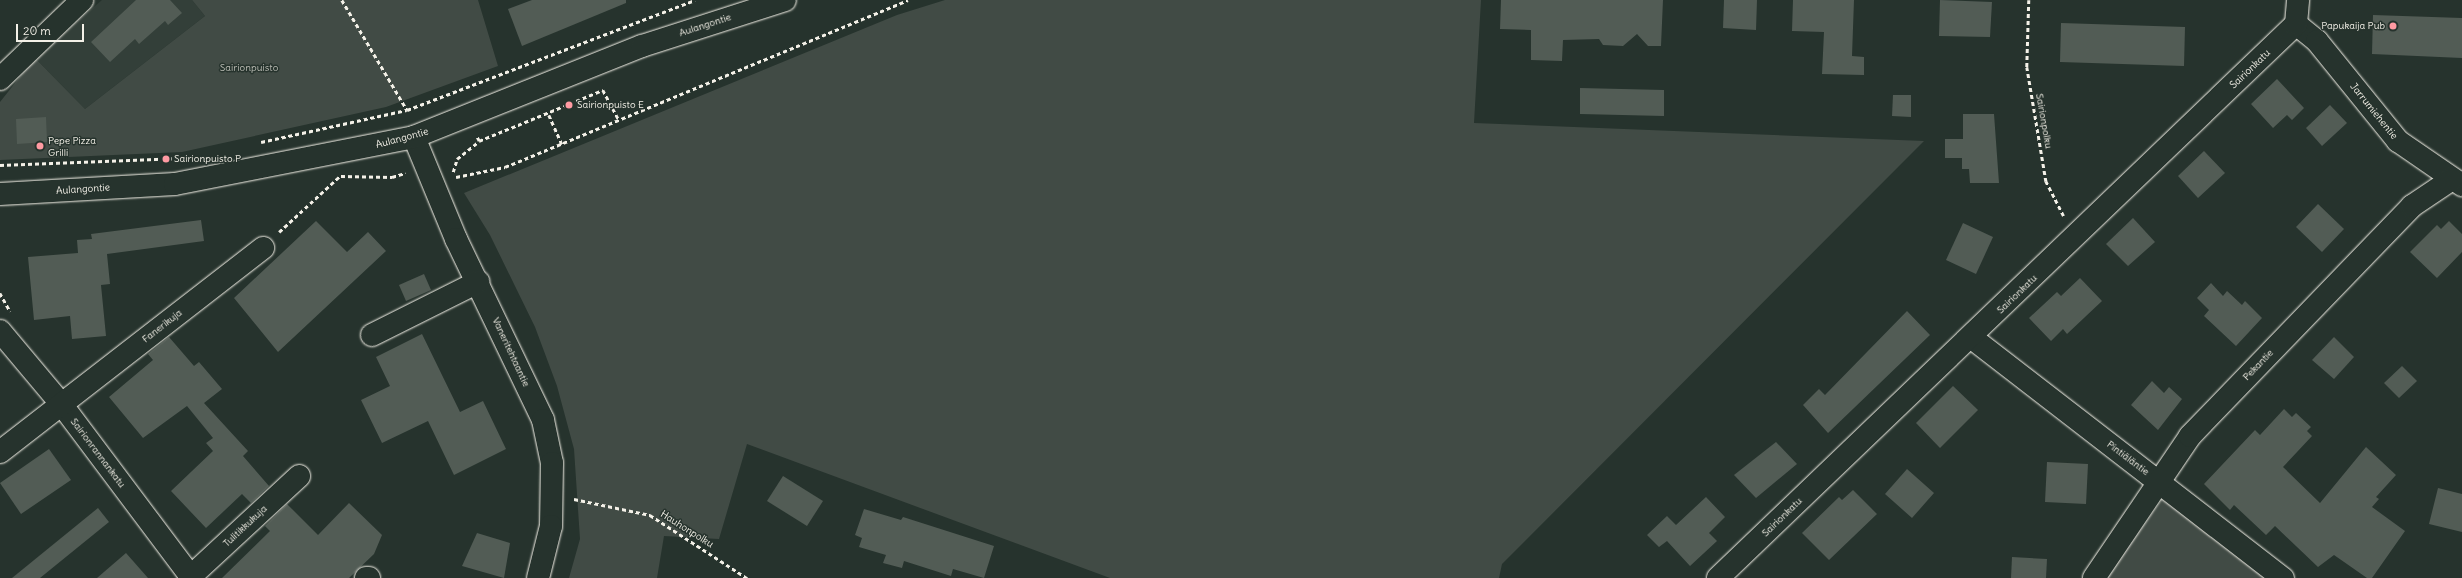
<!DOCTYPE html>
<meta charset="utf-8">
<style>
body{margin:0}
#map{position:relative;width:2462px;height:578px;overflow:hidden;background:#26332d;font-family:Delius,sans-serif}
div>[style]{position:absolute}
.built>*{inset:0;background:#333f39}
.green>*{inset:0;background:#414b45}
.building>*{inset:0;background:#525c55}
.path>*{height:2.5px;margin-top:-1.25px;transform-origin:0;background:repeating-linear-gradient(90deg,#f4f1e8 0 4px,transparent 0 7px)}
.roads{filter:drop-shadow(0 0 1px #f4f1e8) drop-shadow(0 0 1px #f4f1e8)}
.minor>*{height:22px;margin:-11px;padding:0 11px;transform-origin:11px;border-radius:11px;background:#26332d}
.major>*{height:22px;margin:-11px;padding:0 11px;transform-origin:11px;border-radius:11px;background:#26332d}
.dots>*{width:11px;height:11px;translate:-50% -50%;box-sizing:border-box;border:2px solid #26332d;border-radius:50%}
span{translate:-50% -50%;white-space:nowrap;text-align:center;line-height:1.15;-webkit-text-stroke:3px #26332d;paint-order:stroke}
.street-label{font-size:10px;color:#f4f1e8}
.poi-label{font-size:10px;color:#f4f1e8}
.right{translate:-100% -50%;text-align:right}
.left{translate:0 -50%;text-align:left}
.park-label{font-size:10px;color:#bebfb7}
.scale{position:absolute;left:16px;top:24px;width:68px;height:18px;box-sizing:border-box;border:2px solid #f4f1e8;border-top:0;padding-left:5px;font-size:12px;line-height:14px;white-space:nowrap;color:#f4f1e8;-webkit-text-stroke:3px #26332d;paint-order:stroke}
</style>
<div id="map">
<div class="built">
<div style="clip-path:polygon(102px 0,192px 0,205px 16px,85px 109px,35px 58px)"></div>
</div>
<div class="green">
<div style="clip-path:polygon(192px 0,478px 0,498px 66px,386px 107px,182px 152px,0 160px,0 102px,35px 58px,85px 109px,205px 16px)"></div>
<div style="clip-path:polygon(945px 0,1481px 0,1474px 123px,1924px 141px,1502px 564px,1499px 578px,1110px 578px,747px 444px,719px 539px,664px 536px,657px 578px,569px 578px,580px 539px,574px 449px,557px 386px,535px 327px,490px 235px,464px 193px,897px 15px)"></div>
<div style="clip-path:polygon(2162px 499px,2266px 578px,2107px 578px)"></div>
</div>
<div class="building">
<div style="clip-path:polygon(136px 0,170px 0,182px 13px,168px 25px,165px 21px,139px 44px,135px 39px,110px 62px,91px 42px)"></div>
<div style="clip-path:polygon(532px 0,626px 0,626px 3px,522px 46px,508px 9px)"></div>
<div style="clip-path:polygon(1501px 0,1663px 0,1661px 46px,1648px 46px,1637px 34px,1623px 46px,1603px 45px,1599px 39px,1563px 40px,1562px 61px,1531px 60px,1531px 30px,1500px 29px)"></div>
<div style="clip-path:polygon(1724px 0,1757px 0,1756px 30px,1723px 28px)"></div>
<div style="clip-path:polygon(1793px 0,1854px 0,1852px 56px,1864px 57px,1864px 75px,1822px 74px,1824px 32px,1792px 31px)"></div>
<div style="clip-path:polygon(1940px 0,1992px 2px,1990px 37px,1939px 36px)"></div>
<div style="clip-path:polygon(2373px 15px,2462px 18px,2462px 58px,2372px 54px)"></div>
<div style="clip-path:polygon(2061px 23px,2185px 27px,2184px 66px,2060px 62px)"></div>
<div style="clip-path:polygon(2277px 79px,2304px 108px,2292px 120px,2287px 115px,2273px 128px,2251px 104px)"></div>
<div style="clip-path:polygon(1580px 88px,1664px 90px,1664px 116px,1580px 114px)"></div>
<div style="clip-path:polygon(1893px 95px,1911px 95px,1911px 117px,1892px 116px)"></div>
<div style="clip-path:polygon(2330px 105px,2347px 123px,2322px 146px,2306px 128px)"></div>
<div style="clip-path:polygon(1963px 114px,1994px 114px,1999px 183px,1970px 183px,1969px 169px,1962px 169px,1962px 158px,1945px 158px,1945px 139px,1963px 139px)"></div>
<div style="clip-path:polygon(46px 117px,47px 142px,17px 144px,16px 119px)"></div>
<div style="clip-path:polygon(2204px 151px,2225px 173px,2198px 198px,2178px 176px)"></div>
<div style="clip-path:polygon(2318px 204px,2344px 229px,2322px 252px,2296px 227px)"></div>
<div style="clip-path:polygon(2133px 218px,2155px 242px,2128px 266px,2106px 244px)"></div>
<div style="clip-path:polygon(201px 220px,204px 241px,107px 254px,110px 284px,101px 285px,106px 336px,72px 339px,70px 316px,34px 320px,28px 257px,78px 253px,77px 240px,92px 239px,91px 234px)"></div>
<div style="clip-path:polygon(316px 221px,347px 252px,368px 232px,386px 251px,278px 352px,234px 298px)"></div>
<div style="clip-path:polygon(2449px 221px,2462px 234px,2462px 252px,2437px 278px,2410px 252px,2437px 225px,2441px 229px)"></div>
<div style="clip-path:polygon(1963px 223px,1993px 237px,1976px 274px,1946px 260px)"></div>
<div style="clip-path:polygon(424px 274px,431px 290px,406px 301px,399px 285px)"></div>
<div style="clip-path:polygon(2080px 278px,2102px 301px,2067px 334px,2063px 329px,2051px 341px,2029px 318px,2057px 292px,2061px 296px)"></div>
<div style="clip-path:polygon(2211px 283px,2223px 296px,2227px 291px,2242px 305px,2245px 301px,2262px 318px,2236px 346px,2204px 316px,2209px 310px,2197px 298px)"></div>
<div style="clip-path:polygon(1907px 311px,1930px 335px,1828px 433px,1803px 405px,1819px 389px,1825px 395px)"></div>
<div style="clip-path:polygon(422px 334px,460px 412px,483px 401px,506px 449px,454px 475px,428px 421px,382px 443px,361px 400px,390px 386px,376px 357px)"></div>
<div style="clip-path:polygon(169px 337px,194px 366px,199px 362px,222px 389px,204px 403px,248px 451px,243px 456px,269px 486px,251px 503px,242px 494px,206px 528px,171px 491px,213px 451px,206px 443px,213px 438px,187px 406px,143px 438px,109px 397px,153px 360px,148px 354px)"></div>
<div style="clip-path:polygon(2334px 337px,2354px 357px,2334px 379px,2312px 360px)"></div>
<div style="clip-path:polygon(2402px 366px,2417px 381px,2399px 398px,2384px 383px)"></div>
<div style="clip-path:polygon(2152px 381px,2164px 393px,2169px 387px,2182px 399px,2158px 430px,2131px 405px)"></div>
<div style="clip-path:polygon(1953px 386px,1978px 410px,1940px 448px,1916px 423px)"></div>
<div style="clip-path:polygon(2284px 409px,2292px 417px,2296px 413px,2311px 427px,2307px 431px,2312px 436px,2283px 467px,2320px 503px,2366px 447px,2396px 475px,2376px 497px,2379px 499px,2372px 507px,2405px 531px,2372px 578px,2367px 578px,2334px 555px,2318px 567px,2275px 526px,2266px 535px,2234px 505px,2230px 510px,2204px 484px,2255px 430px,2260px 435px)"></div>
<div style="clip-path:polygon(1776px 442px,1797px 464px,1756px 498px,1734px 475px)"></div>
<div style="clip-path:polygon(49px 449px,71px 480px,21px 514px,0 483px)"></div>
<div style="clip-path:polygon(2047px 462px,2088px 464px,2086px 504px,2045px 502px)"></div>
<div style="clip-path:polygon(1907px 469px,1934px 493px,1912px 518px,1885px 494px)"></div>
<div style="clip-path:polygon(783px 476px,823px 501px,807px 526px,767px 501px)"></div>
<div style="clip-path:polygon(2438px 488px,2462px 494px,2462px 532px,2429px 524px)"></div>
<div style="clip-path:polygon(1853px 490px,1877px 514px,1829px 560px,1802px 533px,1839px 497px,1842px 500px)"></div>
<div style="clip-path:polygon(1706px 497px,1725px 517px,1709px 533px,1717px 541px,1690px 566px,1667px 541px,1659px 547px,1647px 535px,1667px 516px,1676px 525px)"></div>
<div style="clip-path:polygon(349px 503px,382px 535px,374px 554px,349px 578px,222px 578px,270px 531px,265px 526px,287px 504px,318px 535px)"></div>
<div style="clip-path:polygon(98px 508px,109px 522px,40px 578px,12px 578px)"></div>
<div style="clip-path:polygon(864px 509px,901px 520px,903px 517px,994px 546px,984px 578px,953px 569px,951px 576px,904px 561px,902px 568px,883px 563px,886px 555px,859px 547px,862px 538px,855px 535px)"></div>
<div style="clip-path:polygon(477px 533px,510px 543px,504px 578px,462px 566px)"></div>
<div style="clip-path:polygon(126px 553px,148px 578px,97px 578px)"></div>
<div style="clip-path:polygon(2012px 557px,2047px 559px,2046px 578px,2011px 578px)"></div>
</div>
<div class="path">
<div style="left:342px;top:0;width:128px;rotate:59.4deg"></div>
<div style="left:2029px;top:0;width:67px;rotate:91.7deg"></div>
<div style="left:2027px;top:67px;width:116px;rotate:80.5deg"></div>
<div style="left:2046px;top:181px;width:39px;rotate:63deg"></div>
<div style="left:549px;top:115px;width:32px;rotate:66deg"></div>
<div style="left:479px;top:141px;width:134px;rotate:-22.4deg"></div>
<div style="left:603px;top:90px;width:34px;rotate:62deg"></div>
<div style="left:261px;top:142px;width:149px;rotate:-12.4deg"></div>
<div style="left:407px;top:110px;width:308px;rotate:-20.9deg"></div>
<div style="left:0;top:165px;width:182px;rotate:-2.2deg"></div>
<div style="left:453px;top:172px;width:14px;rotate:-73deg"></div>
<div style="left:457px;top:159px;width:28px;rotate:-39deg"></div>
<div style="left:479px;top:141px;width:4px;rotate:-117deg"></div>
<div style="left:341px;top:176px;width:51px;rotate:1.1deg"></div>
<div style="left:392px;top:177px;width:14px;rotate:-17deg"></div>
<div style="left:456px;top:177px;width:50px;rotate:-11.5deg"></div>
<div style="left:505px;top:167px;width:436px;rotate:-22.5deg"></div>
<div style="left:279px;top:232px;width:83px;rotate:-42.6deg"></div>
<div style="left:0;top:293px;width:21px;rotate:61deg"></div>
<div style="left:574px;top:499px;width:78px;rotate:11.9deg"></div>
<div style="left:650px;top:515px;width:116px;rotate:33deg"></div>
</div>
<div class="roads">
<div class="minor">
<div style="left:2296px;top:24px;width:27px;rotate:39deg"></div>
<div style="left:2317px;top:41px;width:129px;rotate:51deg"></div>
<div style="left:2398px;top:141px;width:78px;rotate:34.5deg"></div>
<div style="left:0;top:79px;width:114px;rotate:-43.9deg"></div>
<div style="left:414px;top:137px;width:110px;rotate:67.6deg"></div>
<div style="left:456px;top:239px;width:201px;rotate:64.3deg"></div>
<div style="left:543px;top:420px;width:44px;rotate:78.2deg"></div>
<div style="left:552px;top:463px;width:63px;rotate:90.9deg"></div>
<div style="left:551px;top:526px;width:54px;rotate:104deg"></div>
<div style="left:0;top:331px;width:97px;rotate:50deg"></div>
<div style="left:62px;top:405px;width:216px;rotate:53.1deg"></div>
<div style="left:372px;top:335px;width:119px;rotate:-26.6deg"></div>
<div style="left:1972px;top:338px;width:393px;rotate:37.7deg"></div>
<div style="left:0;top:452px;width:333px;rotate:-37.8deg"></div>
<div style="left:189px;top:578px;width:150px;rotate:-42.8deg"></div>
<div style="left:366px;top:578px;width:3px"></div>
<div style="left:1718px;top:578px;width:801px;rotate:-43.79deg"></div>
<div style="left:2296px;top:24px;width:24px;rotate:-85deg"></div>
<div style="left:2094px;top:578px;width:171px;rotate:-55.9deg"></div>
<div style="left:2190px;top:436px;width:320px;rotate:-46deg"></div>
<div style="left:2412px;top:206px;width:48px;rotate:-34deg"></div>
</div>
<div class="major">
<div style="left:0;top:194px;width:175px;rotate:-3.3deg"></div>
<div style="left:175px;top:184px;width:244px;rotate:-11.1deg"></div>
<div style="left:414px;top:137px;width:245px;rotate:-21.8deg"></div>
<div style="left:642px;top:46px;width:150px;rotate:-17.8deg"></div>
</div>
</div>
<div class="dots">
<div style="left:2393px;top:26px;background:#ff9aa2"></div>
<div style="left:569px;top:105px;background:#ff9aa2"></div>
<div style="left:40px;top:146px;background:#ff9aa2"></div>
<div style="left:166px;top:159px;background:#ff9aa2"></div>
</div>
<div class="street-label">
<span style="left:705px;top:25px;rotate:-18deg">Aulangontie</span>
<span style="left:2250px;top:69px;rotate:-44deg">Sairionkatu</span>
<span style="left:2374px;top:111px;rotate:51deg">Jarrumiehentie</span>
<span style="left:2044px;top:121px;rotate:80deg">Sairionpolku</span>
<span style="left:402px;top:138px;rotate:-15deg">Aulangontie</span>
<span style="left:83px;top:189px;rotate:-4deg">Aulangontie</span>
<span style="left:2017px;top:294px;rotate:-44deg">Sairionkatu</span>
<span style="left:162px;top:326px;rotate:-38deg">Fanerikuja</span>
<span style="left:511px;top:352px;rotate:65deg">Vaneritehtaantie</span>
<span style="left:2258px;top:365px;rotate:-46deg">Pekantie</span>
<span style="left:98px;top:453px;rotate:53deg">Sairionrannankatu</span>
<span style="left:2128px;top:458px;rotate:37deg">Pintiäläntie</span>
<span style="left:1782px;top:517px;rotate:-44deg">Sairionkatu</span>
<span style="left:245px;top:526px;rotate:-43deg">Tulitikkukuja</span>
<span style="left:687px;top:529px;rotate:32deg">Hauhonpolku</span>
</div>
<div class="poi-label">
<span class="right" style="left:2385px;top:26px">Papukaija Pub</span>
<span class="left" style="left:577px;top:105px">Sairionpuisto E</span>
<span class="left" style="left:48px;top:146px">Pepe Pizza<br>Grilli</span>
<span class="left" style="left:174px;top:159px">Sairionpuisto P</span>
</div>
<div class="park-label">
<span style="left:249px;top:68px">Sairionpuisto</span>
</div>
<div class="scale">20 m</div>
</div>
